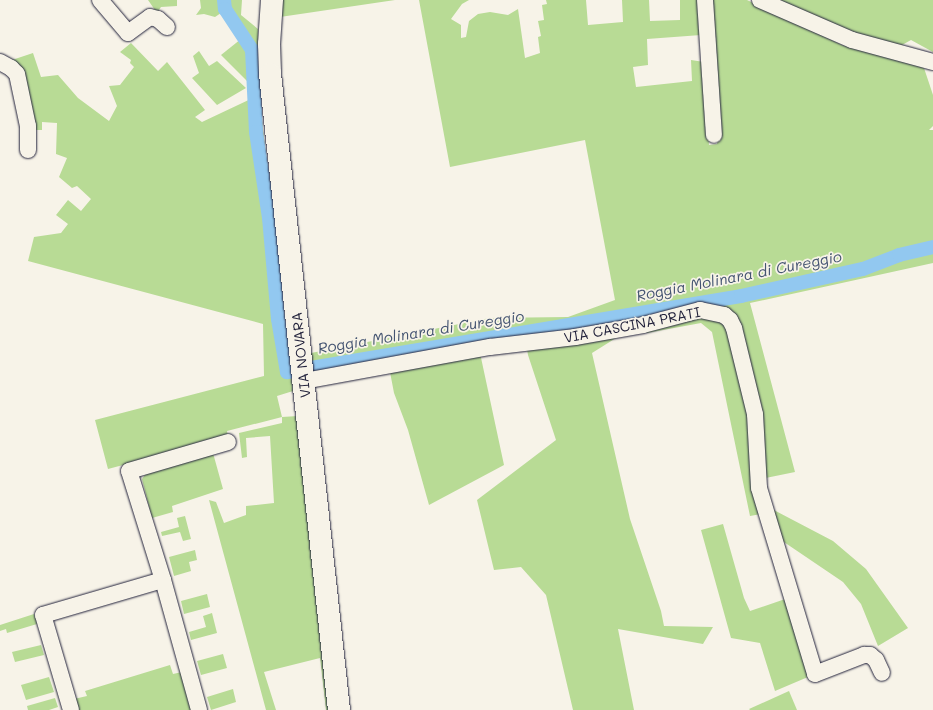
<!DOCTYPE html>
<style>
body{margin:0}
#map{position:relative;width:933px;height:710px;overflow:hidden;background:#f7f3e8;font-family:Mali,sans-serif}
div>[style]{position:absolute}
.green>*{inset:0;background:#b8db95}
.canal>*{height:14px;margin:-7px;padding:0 7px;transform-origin:7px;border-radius:7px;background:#92c8f0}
.roads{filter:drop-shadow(0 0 1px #22223b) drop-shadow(0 0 1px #22223b)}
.minor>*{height:16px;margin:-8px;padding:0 8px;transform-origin:8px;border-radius:8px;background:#f7f3e8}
.secondary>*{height:22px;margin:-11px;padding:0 11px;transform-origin:11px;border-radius:11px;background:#f7f3e8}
span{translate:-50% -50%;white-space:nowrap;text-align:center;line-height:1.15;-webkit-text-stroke:3.5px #f7f3e8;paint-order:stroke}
.street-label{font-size:14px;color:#22223b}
.water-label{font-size:15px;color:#445471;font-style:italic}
</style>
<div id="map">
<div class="green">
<div style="clip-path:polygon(148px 0,177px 0,177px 6px,161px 7px,157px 13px)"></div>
<div style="clip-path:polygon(200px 0,242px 0,241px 15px,258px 29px,258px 84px,251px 85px,221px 55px,241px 39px,221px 13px,215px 17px,204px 14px,196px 15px,201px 8px)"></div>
<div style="clip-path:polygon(281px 0,395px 0,280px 17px)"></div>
<div style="clip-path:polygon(419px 0,469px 0,462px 4px,451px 19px,461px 25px,461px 38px,466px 37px,469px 21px,478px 14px,490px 12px,508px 15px,518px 9px,525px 58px,540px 53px,538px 37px,541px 36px,538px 21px,544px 20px,542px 5px,547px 4px,546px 0,586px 0,588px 25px,623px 22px,622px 0,649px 0,650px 21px,680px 20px,680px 0,699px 0,701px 35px,647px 39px,648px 65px,633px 67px,636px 87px,692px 81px,691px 60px,704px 62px,709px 145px,717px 144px,710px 0,747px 0,842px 45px,911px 62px,924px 68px,933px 95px,933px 126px,929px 130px,933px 130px,933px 263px,750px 303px,795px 472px,756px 480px,761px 514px,750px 516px,712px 332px,701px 323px,647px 333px,624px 333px,592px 353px,630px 519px,661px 611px,664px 626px,713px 627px,703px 644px,618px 629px,634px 710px,573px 710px,546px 595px,521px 567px,494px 570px,477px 500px,556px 440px,528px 355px,525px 337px,314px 375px,311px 353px,490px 318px,568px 317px,615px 300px,585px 140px,450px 167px)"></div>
<div style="clip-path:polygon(769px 0,933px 0,933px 52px,911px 40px,902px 45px,852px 36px)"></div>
<div style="clip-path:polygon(131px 43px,158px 71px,167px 62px,205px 110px,195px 117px,202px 122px,259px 95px,293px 391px,277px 396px,282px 417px,298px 416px,333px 710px,326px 710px,320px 658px,264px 672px,276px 710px,266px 710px,209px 500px,216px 502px,224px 523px,246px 515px,246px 506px,274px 503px,270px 436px,246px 438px,247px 457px,242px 458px,239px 433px,282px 423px,282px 417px,227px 431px,228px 437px,108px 469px,95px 420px,264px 376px,263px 324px,28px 261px,34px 237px,61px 233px,68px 224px,56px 215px,68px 200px,81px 211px,91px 199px,77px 186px,72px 188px,59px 177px,67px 158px,56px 154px,57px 123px,42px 122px,42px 130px,27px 130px,9px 61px,33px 53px,41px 77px,58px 75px,78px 98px,109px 121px,117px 106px,109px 86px,120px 85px,134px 67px,130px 63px,131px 60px,120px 52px)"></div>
<div style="clip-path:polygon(199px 51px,209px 66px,217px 61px,246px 88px,217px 105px,192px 78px,199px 73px,193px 56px)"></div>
<div style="clip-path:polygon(480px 353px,504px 465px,429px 505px,408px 430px,394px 393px,390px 372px)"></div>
<div style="clip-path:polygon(213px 453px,223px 489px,172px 506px,173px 512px,152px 518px,142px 479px,147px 472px)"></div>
<div style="clip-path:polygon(770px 508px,833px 541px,866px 569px,908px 628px,878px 646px,861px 604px,843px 582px,778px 538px)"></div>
<div style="clip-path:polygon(185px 516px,191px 539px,183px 541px,180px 532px,162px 536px,161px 532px,179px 527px,177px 518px)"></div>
<div style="clip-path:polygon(723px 524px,744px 598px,750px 611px,791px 597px,815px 674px,775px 691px,760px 643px,731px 638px,701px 530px)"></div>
<div style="clip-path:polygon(195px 550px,197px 560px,189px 562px,191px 571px,174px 576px,169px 557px)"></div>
<div style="clip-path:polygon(207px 594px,210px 607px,184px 614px,181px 601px)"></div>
<div style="clip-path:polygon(212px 613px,217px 633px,191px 640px,189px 632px,206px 627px,203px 616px)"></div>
<div style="clip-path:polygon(34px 614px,37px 624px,7px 633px,6px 629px,0 631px,0 625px)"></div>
<div style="clip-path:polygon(41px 645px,44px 655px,15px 662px,12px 652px)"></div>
<div style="clip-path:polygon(223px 654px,227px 668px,201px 675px,197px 661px)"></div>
<div style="clip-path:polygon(170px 665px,173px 674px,182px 672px,192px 710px,77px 710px,74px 699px,87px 696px,85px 691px)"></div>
<div style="clip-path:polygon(49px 677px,54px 692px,26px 700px,21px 685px)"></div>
<div style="clip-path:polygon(233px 689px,236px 702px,211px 710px,207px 697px)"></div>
<div style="clip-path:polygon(789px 691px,797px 710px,750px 710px,749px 709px)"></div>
<div style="clip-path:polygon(55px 698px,58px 707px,49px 710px,28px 710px,27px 706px)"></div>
</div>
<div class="canal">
<div style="left:224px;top:0;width:9px;rotate:84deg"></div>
<div style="left:225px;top:9px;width:49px;rotate:56.6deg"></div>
<div style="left:252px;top:50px;width:82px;rotate:87.2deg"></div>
<div style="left:256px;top:132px;width:87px;rotate:81.4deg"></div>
<div style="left:269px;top:218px;width:101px;rotate:84.9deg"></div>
<div style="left:278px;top:319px;width:54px;rotate:80.4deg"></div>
<div style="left:287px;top:372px;width:460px;rotate:-9.5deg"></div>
<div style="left:741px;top:296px;width:125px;rotate:-12.5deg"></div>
<div style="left:863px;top:269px;width:39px;rotate:-21deg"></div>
<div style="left:899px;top:255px;width:35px;rotate:-13deg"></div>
</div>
<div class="roads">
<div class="minor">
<div style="left:100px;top:0;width:43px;rotate:49.7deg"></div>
<div style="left:128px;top:33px;width:27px;rotate:-36deg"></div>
<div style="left:150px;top:17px;width:8px;rotate:14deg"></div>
<div style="left:158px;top:19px;width:12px;rotate:42deg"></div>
<div style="left:705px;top:0;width:135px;rotate:86.2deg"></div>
<div style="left:760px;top:0;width:100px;rotate:23.5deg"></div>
<div style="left:852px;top:40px;width:84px;rotate:15.2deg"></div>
<div style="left:0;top:62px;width:13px;rotate:29deg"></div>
<div style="left:11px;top:68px;width:8px;rotate:45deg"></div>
<div style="left:17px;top:74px;width:53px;rotate:78.1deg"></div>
<div style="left:28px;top:126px;width:24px;rotate:90deg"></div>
<div style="left:304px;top:381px;width:189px;rotate:-10.4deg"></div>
<div style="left:490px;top:347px;width:86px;rotate:-6.7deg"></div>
<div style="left:575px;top:337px;width:69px;rotate:-10deg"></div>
<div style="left:643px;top:325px;width:59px;rotate:-14.7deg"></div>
<div style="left:700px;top:310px;width:25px;rotate:12deg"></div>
<div style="left:724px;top:315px;width:8px;rotate:40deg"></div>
<div style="left:730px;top:320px;width:9px;rotate:63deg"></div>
<div style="left:734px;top:328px;width:89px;rotate:76.3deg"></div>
<div style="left:755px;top:414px;width:74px;rotate:86.9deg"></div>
<div style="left:759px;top:488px;width:194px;rotate:73.2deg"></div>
<div style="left:815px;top:674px;width:53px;rotate:-21.2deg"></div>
<div style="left:864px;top:655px;width:6px"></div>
<div style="left:870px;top:655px;width:8px;rotate:40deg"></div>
<div style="left:876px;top:660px;width:14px;rotate:65deg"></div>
<div style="left:163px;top:580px;width:114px;rotate:-107.3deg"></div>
<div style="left:129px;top:471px;width:103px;rotate:-16.3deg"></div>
<div style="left:71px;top:710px;width:99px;rotate:-106.4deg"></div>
<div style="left:43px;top:615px;width:125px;rotate:-16.3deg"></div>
<div style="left:163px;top:580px;width:135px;rotate:74.5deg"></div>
</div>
<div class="secondary">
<div style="left:272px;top:0;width:44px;rotate:93.9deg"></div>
<div style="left:269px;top:44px;width:30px;rotate:88deg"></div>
<div style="left:270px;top:74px;width:640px;rotate:83.81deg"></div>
</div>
</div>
<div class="street-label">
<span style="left:632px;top:325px;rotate:-11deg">VIA CASCINA PRATI</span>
<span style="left:301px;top:355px;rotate:-96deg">VIA NOVARA</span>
</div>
<div class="water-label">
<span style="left:739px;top:276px;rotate:-11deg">Roggia Molinara di Cureggio</span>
<span style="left:421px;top:332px;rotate:-9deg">Roggia Molinara di Cureggio</span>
</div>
</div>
